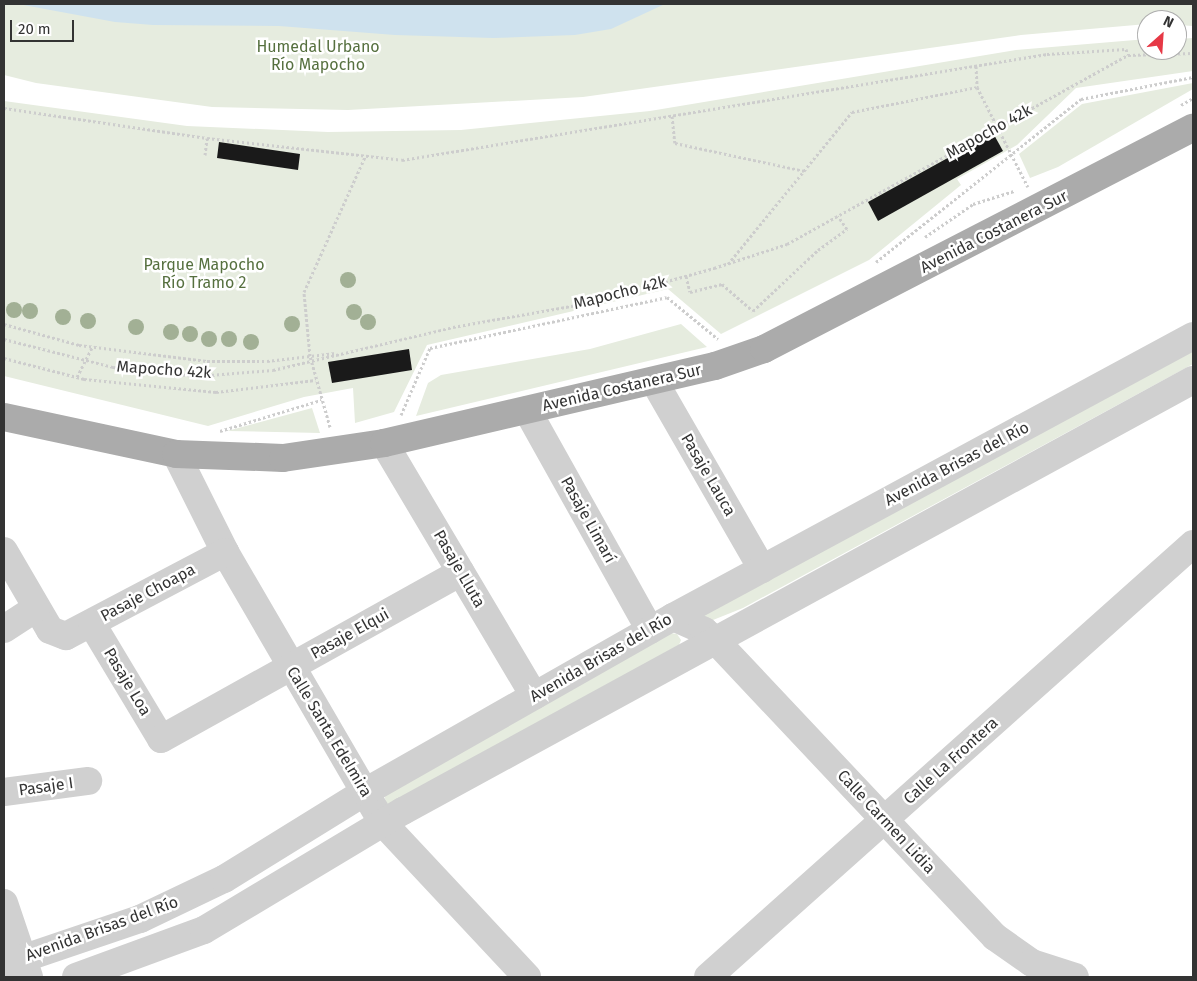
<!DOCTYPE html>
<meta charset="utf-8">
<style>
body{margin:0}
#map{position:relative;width:1197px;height:981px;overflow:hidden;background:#fff;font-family:"Fira Sans",sans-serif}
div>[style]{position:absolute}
.green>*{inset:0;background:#e6ecdf}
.water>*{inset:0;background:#cfe2ee}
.building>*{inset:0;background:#1a1a1a}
.path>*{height:3px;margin-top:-1.5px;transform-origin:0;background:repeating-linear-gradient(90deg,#cdcdcd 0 2.5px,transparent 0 5px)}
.minor>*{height:28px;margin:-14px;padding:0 14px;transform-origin:14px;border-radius:14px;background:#d0d0d0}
.major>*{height:28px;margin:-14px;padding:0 14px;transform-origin:14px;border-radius:14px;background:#ababab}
.trees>*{width:16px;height:16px;margin:-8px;border-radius:50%;background:#a2b095}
span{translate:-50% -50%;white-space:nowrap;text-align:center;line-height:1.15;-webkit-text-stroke:5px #fff;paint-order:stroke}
.park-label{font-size:16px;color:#56703f}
.street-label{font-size:16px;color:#333}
.frame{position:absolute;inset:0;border:5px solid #333;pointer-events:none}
.north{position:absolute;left:1137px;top:10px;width:50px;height:50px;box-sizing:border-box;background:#fff;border:1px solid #adadad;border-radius:50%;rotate:26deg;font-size:14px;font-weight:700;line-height:20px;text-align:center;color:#333}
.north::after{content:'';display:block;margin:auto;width:18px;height:22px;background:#e63946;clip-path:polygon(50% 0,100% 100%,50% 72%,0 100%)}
.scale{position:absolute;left:10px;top:20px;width:64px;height:22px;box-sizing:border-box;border:2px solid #333;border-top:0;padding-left:6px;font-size:15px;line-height:18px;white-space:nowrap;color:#333;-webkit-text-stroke:4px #fff;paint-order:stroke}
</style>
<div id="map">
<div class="green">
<div style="clip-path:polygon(4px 4px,1193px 4px,1193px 26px,1177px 25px,1177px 20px,1147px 20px,1147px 24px,1021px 35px,583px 97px,348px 110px,212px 107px,36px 83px,4px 75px)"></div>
<div style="clip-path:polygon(1193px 38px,1193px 71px,1076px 88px,1017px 145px,957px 179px,961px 185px,869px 260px,721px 334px,668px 289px,427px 345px,394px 412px,355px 423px,353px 388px,304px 397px,208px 426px,4px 376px,4px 101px,187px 126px,328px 132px,461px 130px,650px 111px,1016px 50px,1147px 39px,1147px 50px,1177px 50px,1177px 39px)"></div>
<div style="clip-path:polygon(1193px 83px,1193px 89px,1058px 167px,1030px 178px,1019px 154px,1082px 104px)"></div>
<div style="clip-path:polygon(681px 324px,707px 347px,416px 416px,428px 383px,441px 375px,590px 349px)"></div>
<div style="clip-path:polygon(1193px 343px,1193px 364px,1158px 383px,743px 608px,708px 622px,696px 612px)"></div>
<div style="clip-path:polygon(312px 408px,320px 433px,227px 431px)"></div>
<div style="clip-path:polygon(670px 633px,677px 634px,681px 640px,679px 645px,394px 807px,387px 807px,384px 794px)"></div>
</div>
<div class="water">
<div style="clip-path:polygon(18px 4px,665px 4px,611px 29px,575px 35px,493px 38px,395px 35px,279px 26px,153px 25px,115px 22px)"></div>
</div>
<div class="building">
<div style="clip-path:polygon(993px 133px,1003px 151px,878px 221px,868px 202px)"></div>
<div style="clip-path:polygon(219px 142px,300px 154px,298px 170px,217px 158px)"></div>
<div style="clip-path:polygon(409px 349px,412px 370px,332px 383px,328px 362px)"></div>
</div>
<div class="path">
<div style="left:976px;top:66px;width:21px;rotate:87deg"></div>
<div style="left:977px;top:87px;width:112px;rotate:63deg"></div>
<div style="left:1181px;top:105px;width:14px;rotate:-30deg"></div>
<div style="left:4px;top:108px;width:205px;rotate:8.4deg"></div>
<div style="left:207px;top:138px;width:196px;rotate:6.4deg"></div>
<div style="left:402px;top:160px;width:654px;rotate:-9.33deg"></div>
<div style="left:1047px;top:54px;width:79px;rotate:-3.6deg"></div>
<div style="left:1126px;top:49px;width:6px;rotate:72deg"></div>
<div style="left:672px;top:116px;width:27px;rotate:84deg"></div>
<div style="left:675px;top:143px;width:132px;rotate:12.2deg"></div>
<div style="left:205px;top:155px;width:17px;rotate:-83deg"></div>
<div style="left:925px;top:237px;width:58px;rotate:-34.5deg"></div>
<div style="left:973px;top:204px;width:43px;rotate:-17.6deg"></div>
<div style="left:876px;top:262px;width:262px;rotate:-38.5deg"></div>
<div style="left:1081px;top:99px;width:114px;rotate:-11.1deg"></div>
<div style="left:728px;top:264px;width:196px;rotate:-50.8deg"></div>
<div style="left:852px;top:112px;width:127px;rotate:-11.3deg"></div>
<div style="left:686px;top:276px;width:16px;rotate:76deg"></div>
<div style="left:690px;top:292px;width:33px;rotate:-14deg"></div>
<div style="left:722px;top:284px;width:41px;rotate:41.1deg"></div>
<div style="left:753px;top:311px;width:89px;rotate:-43.2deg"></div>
<div style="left:818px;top:250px;width:36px;rotate:-36deg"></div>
<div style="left:847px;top:229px;width:16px;rotate:-125deg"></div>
<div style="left:4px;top:324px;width:78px;rotate:15.6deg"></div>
<div style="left:79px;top:345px;width:129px;rotate:7.1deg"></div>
<div style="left:207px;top:361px;width:60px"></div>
<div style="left:267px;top:361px;width:69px;rotate:-6.6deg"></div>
<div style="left:4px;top:339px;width:113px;rotate:14.4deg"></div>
<div style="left:113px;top:367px;width:84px;rotate:6.1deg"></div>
<div style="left:197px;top:376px;width:76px;rotate:-4.5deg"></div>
<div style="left:273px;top:370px;width:185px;rotate:-13.4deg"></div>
<div style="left:453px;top:327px;width:137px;rotate:-10.1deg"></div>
<div style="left:588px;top:303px;width:131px;rotate:-15.5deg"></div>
<div style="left:714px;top:268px;width:77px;rotate:-18.2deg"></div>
<div style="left:787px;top:244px;width:390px;rotate:-29deg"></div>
<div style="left:1128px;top:55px;width:65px;rotate:-1.8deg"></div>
<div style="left:4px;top:358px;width:83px;rotate:14.7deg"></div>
<div style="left:84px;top:379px;width:133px;rotate:5.6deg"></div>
<div style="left:216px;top:392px;width:100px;rotate:-6.9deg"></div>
<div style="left:77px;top:377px;width:35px;rotate:-63deg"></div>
<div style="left:401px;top:415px;width:73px;rotate:-66.6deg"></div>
<div style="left:430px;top:348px;width:242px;rotate:-12.1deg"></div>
<div style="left:667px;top:297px;width:66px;rotate:39.5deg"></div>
<div style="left:330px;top:427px;width:74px;rotate:-105.7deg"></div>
<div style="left:310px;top:356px;width:64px;rotate:-95.4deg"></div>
<div style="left:304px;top:292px;width:148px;rotate:-65.7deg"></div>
<div style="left:220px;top:431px;width:106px;rotate:-17.1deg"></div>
</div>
<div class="minor">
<div style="left:654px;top:381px;width:217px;rotate:60.1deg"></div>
<div style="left:527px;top:410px;width:252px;rotate:60.8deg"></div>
<div style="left:384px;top:443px;width:294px;rotate:59.3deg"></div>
<div style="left:176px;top:454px;width:110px;rotate:63.4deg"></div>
<div style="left:225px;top:552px;width:314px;rotate:59.8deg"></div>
<div style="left:383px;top:823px;width:211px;rotate:46.9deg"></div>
<div style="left:4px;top:551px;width:91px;rotate:59.8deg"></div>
<div style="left:50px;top:630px;width:17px;rotate:21deg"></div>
<div style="left:66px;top:636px;width:180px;rotate:-27.8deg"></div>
<div style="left:673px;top:617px;width:34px;rotate:24deg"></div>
<div style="left:704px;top:631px;width:14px;rotate:39deg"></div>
<div style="left:715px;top:640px;width:408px;rotate:46.7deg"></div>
<div style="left:995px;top:937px;width:45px;rotate:35.1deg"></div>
<div style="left:1032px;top:963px;width:45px;rotate:18deg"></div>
<div style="left:92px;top:624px;width:134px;rotate:59deg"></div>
<div style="left:161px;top:739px;width:343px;rotate:-29.1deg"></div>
<div style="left:4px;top:629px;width:38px;rotate:-33deg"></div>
<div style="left:4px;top:792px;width:85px;rotate:-7.5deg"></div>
<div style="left:4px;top:903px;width:78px;rotate:71.3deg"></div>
<div style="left:4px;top:965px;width:144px;rotate:-18.7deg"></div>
<div style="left:140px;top:919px;width:93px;rotate:-25.5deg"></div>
<div style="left:224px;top:879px;width:166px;rotate:-31.7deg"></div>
<div style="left:365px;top:792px;width:354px;rotate:-29.6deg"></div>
<div style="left:673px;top:617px;width:591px;rotate:-28.39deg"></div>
<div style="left:76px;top:977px;width:136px;rotate:-20.2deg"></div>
<div style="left:204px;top:930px;width:232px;rotate:-30.9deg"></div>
<div style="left:403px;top:811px;width:900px;rotate:-28.62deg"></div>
<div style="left:708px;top:977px;width:650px;rotate:-41.76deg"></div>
</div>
<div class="major">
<div style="left:4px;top:417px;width:176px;rotate:12.1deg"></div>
<div style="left:176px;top:454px;width:107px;rotate:2.1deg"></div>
<div style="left:283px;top:458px;width:102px;rotate:-8.4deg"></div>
<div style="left:384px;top:443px;width:340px;rotate:-13.1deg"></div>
<div style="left:715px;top:366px;width:52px;rotate:-19.1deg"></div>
<div style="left:764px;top:349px;width:483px;rotate:-27.3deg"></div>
</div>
<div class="trees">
<div style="left:348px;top:280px"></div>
<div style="left:14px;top:310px"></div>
<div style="left:30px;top:311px"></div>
<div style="left:354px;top:312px"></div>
<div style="left:63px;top:317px"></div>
<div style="left:88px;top:321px"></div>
<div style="left:368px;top:322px"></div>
<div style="left:292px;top:324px"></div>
<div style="left:136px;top:327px"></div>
<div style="left:171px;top:332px"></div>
<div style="left:190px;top:334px"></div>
<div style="left:209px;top:339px"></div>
<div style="left:229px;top:339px"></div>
<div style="left:251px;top:342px"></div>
</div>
<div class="park-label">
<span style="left:318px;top:56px">Humedal Urbano<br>Río Mapocho</span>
<span style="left:204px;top:274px">Parque Mapocho<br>Río Tramo 2</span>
</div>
<div class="street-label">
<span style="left:989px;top:132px;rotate:-29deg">Mapocho 42k</span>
<span style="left:994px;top:232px;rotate:-27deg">Avenida Costanera Sur</span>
<span style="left:620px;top:293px;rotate:-14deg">Mapocho 42k</span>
<span style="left:164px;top:370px;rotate:4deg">Mapocho 42k</span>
<span style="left:622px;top:388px;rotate:-13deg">Avenida Costanera Sur</span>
<span style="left:957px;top:464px;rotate:-28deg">Avenida Brisas del Río</span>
<span style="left:708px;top:475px;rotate:60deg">Pasaje Lauca</span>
<span style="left:588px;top:520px;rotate:61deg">Pasaje Limarí</span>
<span style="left:459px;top:569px;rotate:60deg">Pasaje Lluta</span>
<span style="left:148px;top:593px;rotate:-28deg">Pasaje Choapa</span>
<span style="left:350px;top:634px;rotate:-29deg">Pasaje Elqui</span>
<span style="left:601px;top:658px;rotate:-30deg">Avenida Brisas del Río</span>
<span style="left:127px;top:682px;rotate:59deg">Pasaje Loa</span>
<span style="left:329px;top:732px;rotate:59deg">Calle Santa Edelmira</span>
<span style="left:951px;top:761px;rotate:-42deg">Calle La Frontera</span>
<span style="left:46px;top:787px;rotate:-8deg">Pasaje I</span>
<span style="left:886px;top:822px;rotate:47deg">Calle Carmen Lidia</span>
<span style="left:102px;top:929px;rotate:-20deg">Avenida Brisas del Río</span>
</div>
<div class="frame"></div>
<div class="north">N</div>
<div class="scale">20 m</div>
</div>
